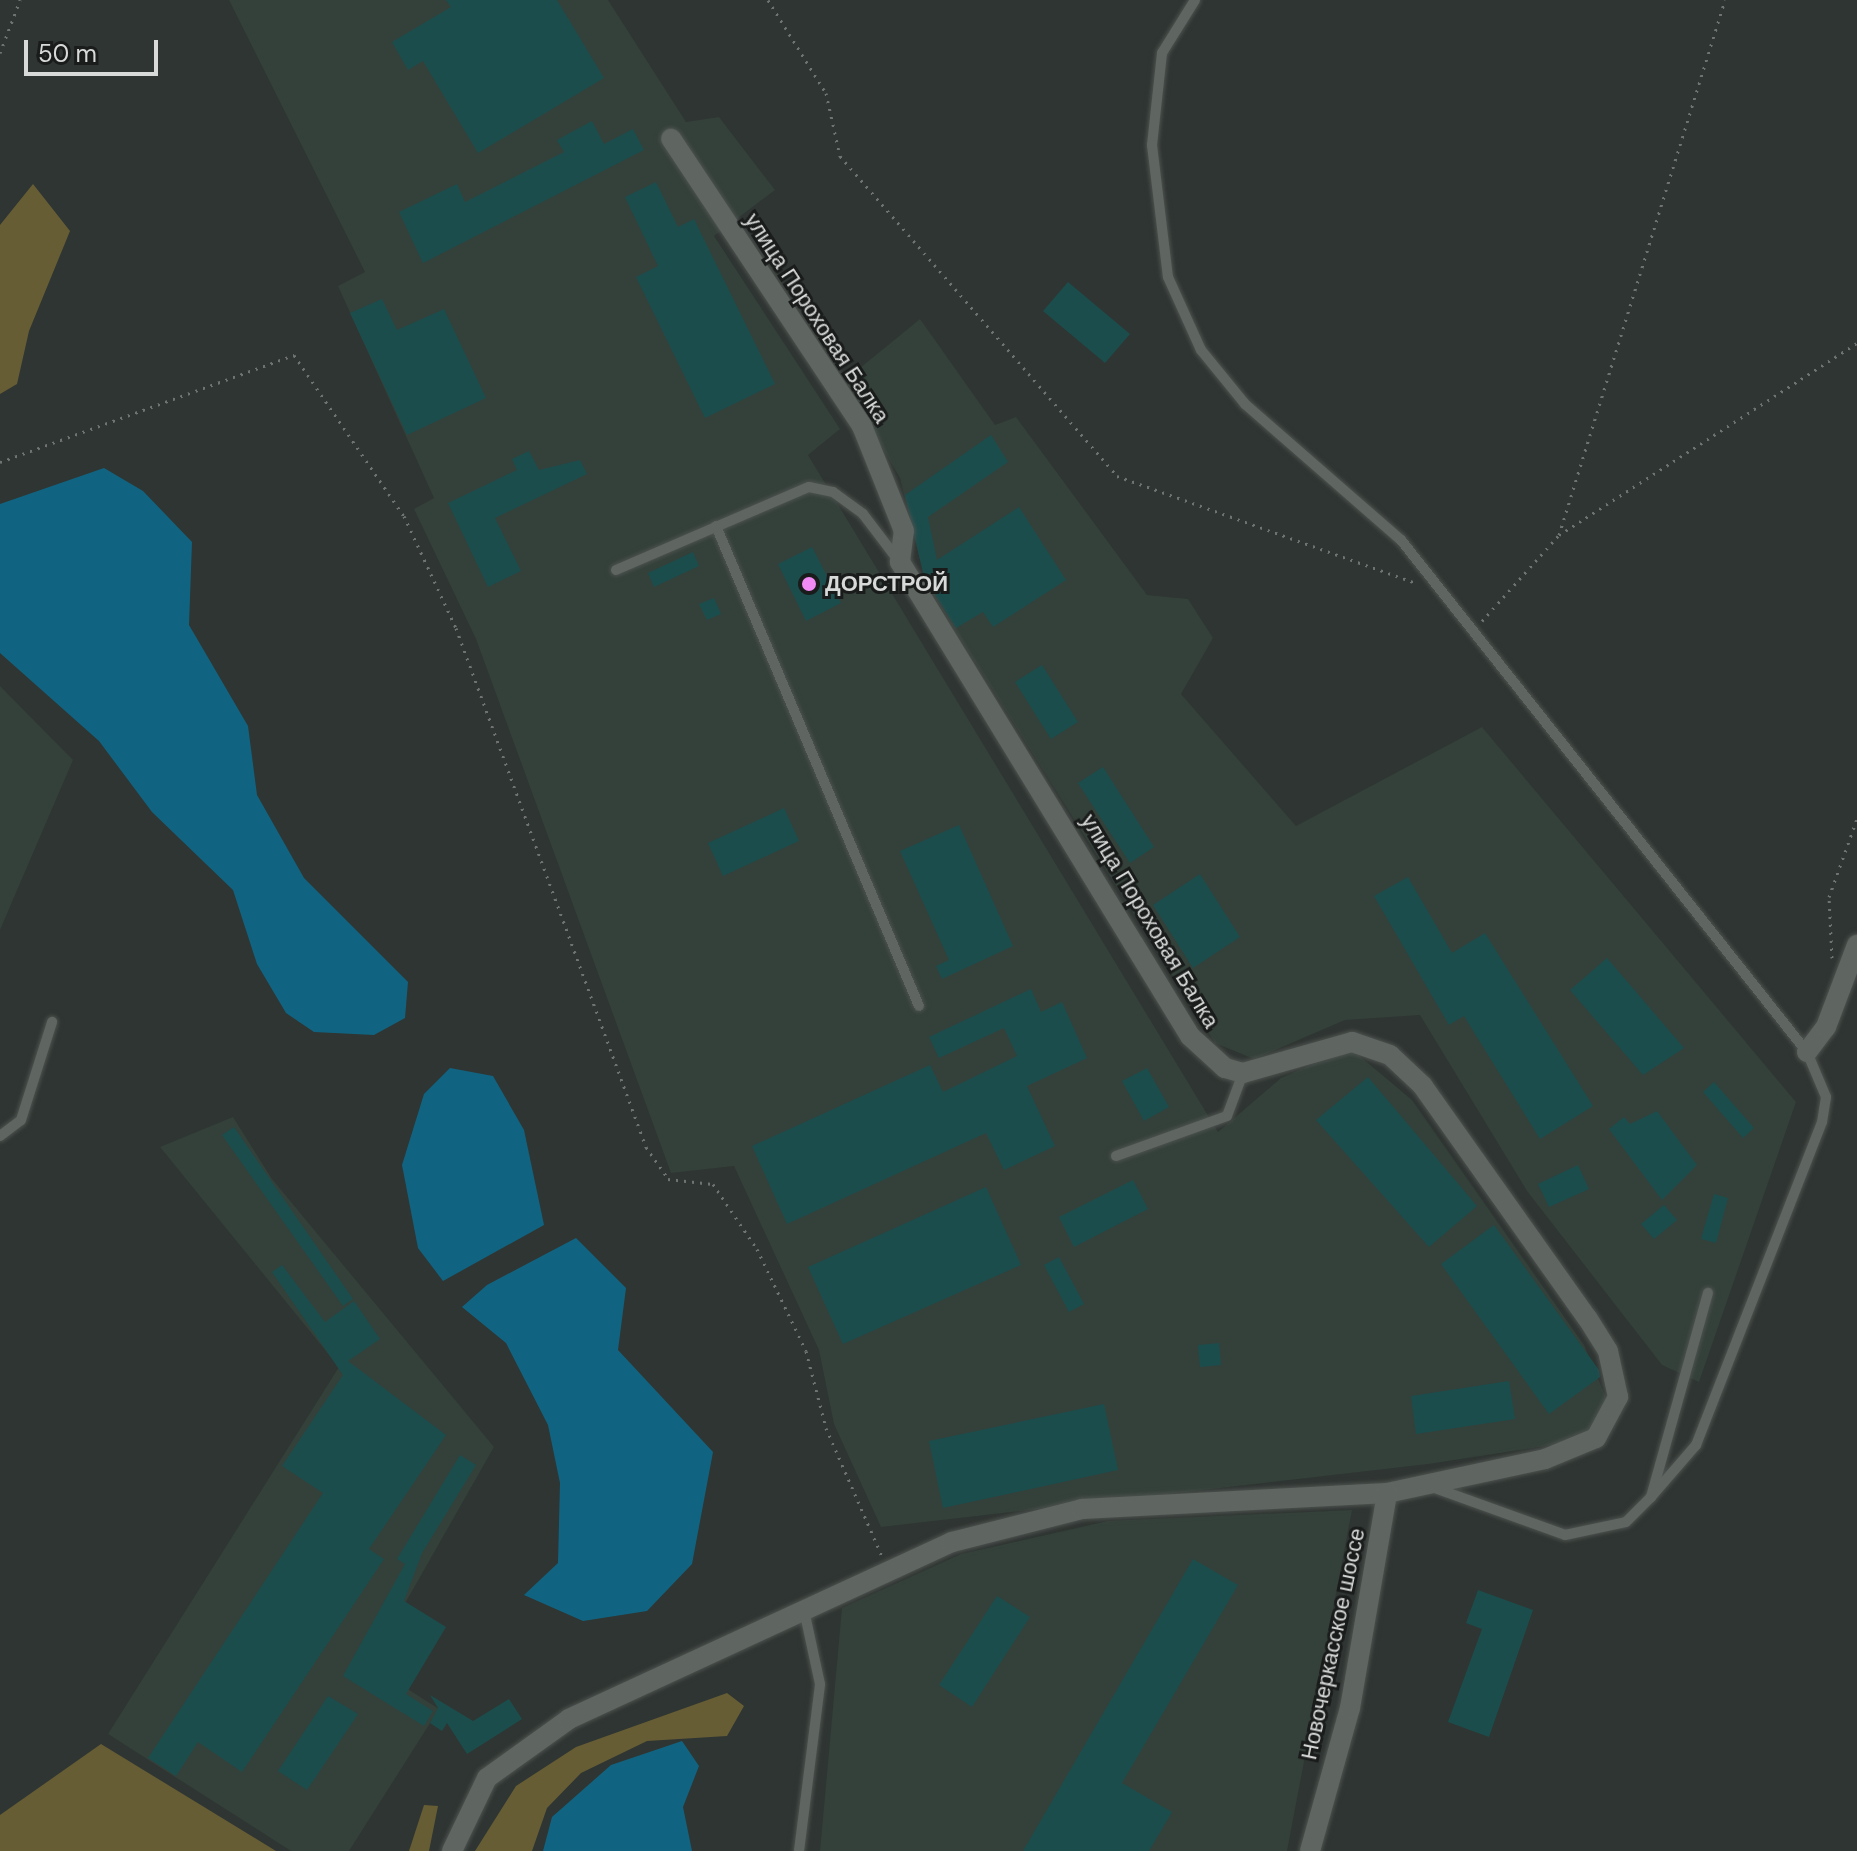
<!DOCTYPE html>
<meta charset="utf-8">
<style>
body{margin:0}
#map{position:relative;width:1857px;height:1851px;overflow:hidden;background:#2f3532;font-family:"DM Sans",sans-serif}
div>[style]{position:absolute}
.built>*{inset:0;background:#34403a}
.green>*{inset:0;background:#665d34}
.water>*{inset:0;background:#116481}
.building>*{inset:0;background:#1c4d4d}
.path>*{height:3px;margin-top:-1.5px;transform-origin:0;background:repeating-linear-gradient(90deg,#6f7371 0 2px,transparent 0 8px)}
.roads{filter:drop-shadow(0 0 2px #4d524f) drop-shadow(0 0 2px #4d524f)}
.lane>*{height:10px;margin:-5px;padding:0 5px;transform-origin:5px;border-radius:5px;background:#5f6662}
.street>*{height:20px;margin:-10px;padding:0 10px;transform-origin:10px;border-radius:10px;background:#5f6662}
.dots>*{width:22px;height:22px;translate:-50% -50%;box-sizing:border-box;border:4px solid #191c1a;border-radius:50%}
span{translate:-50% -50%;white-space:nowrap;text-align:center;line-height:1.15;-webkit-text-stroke:6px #191c1a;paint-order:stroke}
.street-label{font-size:22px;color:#d7dad8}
.poi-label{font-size:22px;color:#d7dad8;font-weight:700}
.left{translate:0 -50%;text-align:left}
.scale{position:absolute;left:24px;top:40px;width:134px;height:36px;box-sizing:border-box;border:4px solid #d7dad8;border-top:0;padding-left:10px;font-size:24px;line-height:28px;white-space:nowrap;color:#d7dad8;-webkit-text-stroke:6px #191c1a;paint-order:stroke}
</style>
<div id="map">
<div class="built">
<div style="clip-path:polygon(229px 0,608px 0,686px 122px,719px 117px,775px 190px,714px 236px,840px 429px,808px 455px,1218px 1132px,1281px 1078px,1350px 1048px,1412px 1100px,1584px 1345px,1609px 1405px,1599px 1428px,1558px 1444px,1428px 1464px,881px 1527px,834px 1424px,819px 1350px,734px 1166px,671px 1173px,476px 639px,414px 509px,434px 498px,338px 286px,365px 272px)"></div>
<div style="clip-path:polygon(920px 319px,995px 425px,1016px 417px,1147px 595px,1188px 599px,1213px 638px,1181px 694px,1296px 826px,1482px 727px,1796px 1102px,1699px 1382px,1662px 1365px,1527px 1191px,1420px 1015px,1345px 1020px,1254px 1059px,1215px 1043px,926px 584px,900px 478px,844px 381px)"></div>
<div style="clip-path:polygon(0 686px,73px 760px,0 930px)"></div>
<div style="clip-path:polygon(233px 1117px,272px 1179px,494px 1447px,370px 1665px,439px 1709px,349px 1851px,291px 1851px,108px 1734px,339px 1367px,160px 1147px)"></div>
<div style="clip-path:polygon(1352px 1510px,1287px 1851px,820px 1851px,842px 1608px,961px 1554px,1108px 1521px)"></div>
</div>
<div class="green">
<div style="clip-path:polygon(33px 184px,70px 231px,29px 331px,17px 384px,0 394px,0 225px)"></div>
<div style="clip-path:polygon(727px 1693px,744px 1706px,727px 1736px,647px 1741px,581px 1773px,547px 1808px,532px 1851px,475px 1851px,516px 1786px,576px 1747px)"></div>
<div style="clip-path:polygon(101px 1744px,276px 1851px,0 1851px,0 1815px)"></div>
<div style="clip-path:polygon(424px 1805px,438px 1806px,429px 1851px,409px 1851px)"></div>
</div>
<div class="water">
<div style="clip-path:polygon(104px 468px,143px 491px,192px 542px,189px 625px,248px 726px,257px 795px,304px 878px,408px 982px,405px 1018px,374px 1035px,314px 1032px,286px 1013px,257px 964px,233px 890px,152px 812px,99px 741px,0 653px,0 504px)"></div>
<div style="clip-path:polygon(450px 1068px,493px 1076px,524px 1130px,544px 1225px,443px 1281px,418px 1248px,402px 1165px,424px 1094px)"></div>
<div style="clip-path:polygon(576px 1238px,626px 1288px,618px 1350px,713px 1452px,692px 1564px,647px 1611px,583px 1621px,524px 1595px,558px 1563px,560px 1483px,548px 1425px,506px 1343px,462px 1307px,487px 1285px)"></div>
<div style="clip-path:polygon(682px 1741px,699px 1766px,683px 1807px,692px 1851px,543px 1851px,552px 1817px,611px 1765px)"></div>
</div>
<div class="building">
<div style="clip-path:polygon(446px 0,557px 0,604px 78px,478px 153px,423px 61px,408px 70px,392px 42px,451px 7px)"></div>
<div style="clip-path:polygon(592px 121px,604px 144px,633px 129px,644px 150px,423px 263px,399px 212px,457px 184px,465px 202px,564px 152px,557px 140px)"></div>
<div style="clip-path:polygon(656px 182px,678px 227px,694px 219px,775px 384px,705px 418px,636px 277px,658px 266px,625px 197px)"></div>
<div style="clip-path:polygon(1068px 282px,1130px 334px,1105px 363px,1043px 311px)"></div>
<div style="clip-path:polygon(382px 299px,397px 330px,444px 309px,486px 398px,407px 435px,350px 313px)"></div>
<div style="clip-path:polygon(991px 435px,1008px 462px,928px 517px,937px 560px,1019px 507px,1066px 580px,993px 627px,983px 612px,956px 628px,924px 577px,905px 495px)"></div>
<div style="clip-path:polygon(529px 451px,539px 470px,580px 460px,587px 474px,495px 518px,521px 571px,488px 587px,448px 503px,517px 470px,512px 459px)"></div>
<div style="clip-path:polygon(812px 547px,841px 603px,806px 621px,778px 564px)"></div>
<div style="clip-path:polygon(693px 552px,699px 566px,654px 587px,648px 573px)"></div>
<div style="clip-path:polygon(714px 598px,721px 614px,707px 620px,699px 604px)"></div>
<div style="clip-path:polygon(1042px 665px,1078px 722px,1051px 739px,1015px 682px)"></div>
<div style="clip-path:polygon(1103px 767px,1154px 847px,1130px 863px,1078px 783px)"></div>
<div style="clip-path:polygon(784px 808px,799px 841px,723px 876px,708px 843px)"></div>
<div style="clip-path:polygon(959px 825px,1013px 946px,942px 979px,936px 966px,949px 960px,900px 851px)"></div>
<div style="clip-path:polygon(1200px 874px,1240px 937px,1193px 968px,1153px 905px)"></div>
<div style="clip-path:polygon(1408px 877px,1452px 953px,1485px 933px,1593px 1106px,1540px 1139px,1464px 1016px,1449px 1025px,1374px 896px)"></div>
<div style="clip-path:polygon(1607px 958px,1684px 1048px,1643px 1075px,1570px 990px)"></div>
<div style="clip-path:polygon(1031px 989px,1041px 1012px,1062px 1002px,1087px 1058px,1027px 1086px,1055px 1146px,1004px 1170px,986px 1133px,787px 1224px,752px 1146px,930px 1065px,943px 1092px,1017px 1056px,1004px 1028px,939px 1058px,929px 1037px)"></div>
<div style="clip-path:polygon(1147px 1068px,1169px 1107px,1144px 1121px,1122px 1081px)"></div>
<div style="clip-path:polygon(1368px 1077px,1477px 1206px,1429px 1247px,1316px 1120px)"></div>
<div style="clip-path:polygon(1714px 1082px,1754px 1128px,1743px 1138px,1703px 1092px)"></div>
<div style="clip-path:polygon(1657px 1111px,1697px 1165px,1662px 1200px,1609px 1129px,1624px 1117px,1630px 1124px)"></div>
<div style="clip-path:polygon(234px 1127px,353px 1299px,343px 1306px,222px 1135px)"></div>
<div style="clip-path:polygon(1578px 1165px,1589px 1189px,1549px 1207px,1538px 1184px)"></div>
<div style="clip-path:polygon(1133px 1180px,1148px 1209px,1074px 1247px,1059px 1217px)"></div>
<div style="clip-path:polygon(986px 1187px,1021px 1265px,843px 1344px,808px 1267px)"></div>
<div style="clip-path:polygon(1714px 1194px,1728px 1198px,1716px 1243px,1701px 1239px)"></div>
<div style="clip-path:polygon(1664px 1205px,1677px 1220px,1654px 1239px,1641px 1224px)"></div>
<div style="clip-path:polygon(1494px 1225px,1599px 1370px,1600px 1377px,1549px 1414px,1441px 1264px)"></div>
<div style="clip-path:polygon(1059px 1257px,1084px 1304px,1069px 1312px,1044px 1265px)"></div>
<div style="clip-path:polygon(282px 1265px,325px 1322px,354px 1301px,380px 1339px,348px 1361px,446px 1435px,369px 1549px,384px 1559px,242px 1772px,198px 1742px,176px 1776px,148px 1758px,323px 1493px,282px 1466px,343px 1375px,272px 1272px)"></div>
<div style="clip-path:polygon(1219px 1343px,1221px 1365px,1200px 1367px,1198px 1345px)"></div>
<div style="clip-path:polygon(1509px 1381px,1515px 1419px,1416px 1434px,1411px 1396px)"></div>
<div style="clip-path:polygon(1104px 1404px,1118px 1470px,943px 1508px,929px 1441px)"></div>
<div style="clip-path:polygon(460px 1455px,476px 1465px,422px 1553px,404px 1601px,446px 1627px,406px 1694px,433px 1711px,424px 1726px,343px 1676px,405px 1564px,397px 1559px)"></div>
<div style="clip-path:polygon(1193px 1559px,1238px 1585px,1122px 1783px,1172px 1812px,1149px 1851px,1023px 1851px)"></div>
<div style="clip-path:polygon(1478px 1590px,1533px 1610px,1489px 1737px,1448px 1722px,1482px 1629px,1466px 1623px)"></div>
<div style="clip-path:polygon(997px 1596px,1030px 1617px,972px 1707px,939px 1685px)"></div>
<div style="clip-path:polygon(430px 1695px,473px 1721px,509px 1699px,522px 1719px,467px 1754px,447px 1723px,442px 1731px,430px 1723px,438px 1708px)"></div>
<div style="clip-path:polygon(328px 1696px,358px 1714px,307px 1790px,278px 1771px)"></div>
</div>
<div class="path">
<div style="left:768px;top:0;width:110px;rotate:58.1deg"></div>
<div style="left:826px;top:93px;width:65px;rotate:77.5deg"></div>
<div style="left:840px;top:156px;width:423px;rotate:49.1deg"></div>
<div style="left:1117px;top:476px;width:318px;rotate:19.7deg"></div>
<div style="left:0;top:53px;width:57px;rotate:-69.3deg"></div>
<div style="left:0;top:462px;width:313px;rotate:-20deg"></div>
<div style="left:294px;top:355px;width:195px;rotate:55.7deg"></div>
<div style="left:404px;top:516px;width:123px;rotate:65.1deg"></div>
<div style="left:456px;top:628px;width:553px;rotate:69.89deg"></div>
<div style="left:646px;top:1147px;width:39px;rotate:55deg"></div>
<div style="left:668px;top:1179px;width:45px;rotate:6.3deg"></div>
<div style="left:713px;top:1184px;width:78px;rotate:55.9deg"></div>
<div style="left:757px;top:1249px;width:113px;rotate:64.3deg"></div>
<div style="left:806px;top:1351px;width:80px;rotate:75.4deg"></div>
<div style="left:826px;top:1428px;width:140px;rotate:66.4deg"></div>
<div style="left:1559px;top:535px;width:560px;rotate:-72.76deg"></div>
<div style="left:1482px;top:621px;width:115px;rotate:-48.2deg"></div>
<div style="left:1559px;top:535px;width:354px;rotate:-32.8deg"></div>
<div style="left:1832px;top:958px;width:61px;rotate:-92.8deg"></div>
<div style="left:1829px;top:897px;width:83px;rotate:-70.3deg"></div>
</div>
<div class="roads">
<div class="lane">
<div style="left:1195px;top:0;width:62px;rotate:121.9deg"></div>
<div style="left:1162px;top:53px;width:93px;rotate:96.2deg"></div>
<div style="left:1152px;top:145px;width:133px;rotate:83.1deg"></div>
<div style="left:1168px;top:277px;width:80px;rotate:65.7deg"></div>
<div style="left:1201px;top:350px;width:70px;rotate:50.8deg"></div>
<div style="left:1245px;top:404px;width:207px;rotate:41.1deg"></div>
<div style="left:1401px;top:540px;width:653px;rotate:51.59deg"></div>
<div style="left:1807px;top:1052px;width:49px;rotate:67.1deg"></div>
<div style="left:1826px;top:1097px;width:25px;rotate:99deg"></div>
<div style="left:1822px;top:1122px;width:347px;rotate:111.3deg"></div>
<div style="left:1696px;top:1445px;width:69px;rotate:130.9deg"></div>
<div style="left:716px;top:526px;width:521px;rotate:67.08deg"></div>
<div style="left:616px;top:570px;width:210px;rotate:-23.3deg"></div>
<div style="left:809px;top:487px;width:25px;rotate:12deg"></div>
<div style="left:833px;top:492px;width:37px;rotate:36deg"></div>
<div style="left:863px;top:514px;width:58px;rotate:52.7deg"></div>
<div style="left:0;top:1136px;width:26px;rotate:-37deg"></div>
<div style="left:21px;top:1120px;width:103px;rotate:-72.4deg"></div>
<div style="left:1116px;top:1156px;width:118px;rotate:-19.8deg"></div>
<div style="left:1227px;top:1116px;width:46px;rotate:-69.6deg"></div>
<div style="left:1432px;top:1487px;width:141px;rotate:19.8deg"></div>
<div style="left:1565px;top:1535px;width:62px;rotate:-12deg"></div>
<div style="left:1626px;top:1522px;width:35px;rotate:-45deg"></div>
<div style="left:1651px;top:1497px;width:212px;rotate:-74.4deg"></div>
<div style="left:799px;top:1851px;width:168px;rotate:-82.8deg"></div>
<div style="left:820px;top:1684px;width:76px;rotate:-102.2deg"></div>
</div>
<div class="street">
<div style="left:1807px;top:1052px;width:31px;rotate:-53deg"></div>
<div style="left:1826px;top:1027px;width:88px;rotate:-69.3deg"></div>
<div style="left:452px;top:1851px;width:81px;rotate:-64.4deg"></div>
<div style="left:487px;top:1778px;width:101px;rotate:-35.7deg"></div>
<div style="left:569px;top:1719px;width:422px;rotate:-24.8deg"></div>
<div style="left:952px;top:1542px;width:134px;rotate:-14.2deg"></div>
<div style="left:1082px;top:1509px;width:305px;rotate:-3deg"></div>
<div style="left:1387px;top:1493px;width:162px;rotate:-12.1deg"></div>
<div style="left:1545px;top:1459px;width:55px;rotate:-22.4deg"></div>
<div style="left:1596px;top:1438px;width:47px;rotate:-61.8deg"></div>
<div style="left:1618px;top:1397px;width:47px;rotate:-102.3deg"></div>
<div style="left:1608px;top:1351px;width:39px;rotate:-122deg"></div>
<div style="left:1587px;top:1318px;width:284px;rotate:-125.3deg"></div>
<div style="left:1423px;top:1086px;width:45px;rotate:-136.8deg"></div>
<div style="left:1390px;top:1055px;width:40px;rotate:-161.1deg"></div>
<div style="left:1352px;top:1042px;width:113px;rotate:164.1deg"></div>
<div style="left:1243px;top:1073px;width:19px;rotate:-164deg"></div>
<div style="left:1225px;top:1068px;width:47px;rotate:-137.6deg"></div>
<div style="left:1190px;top:1036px;width:556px;rotate:-121.46deg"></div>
<div style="left:900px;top:562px;width:31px;rotate:-83deg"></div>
<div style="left:904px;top:531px;width:113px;rotate:-111.8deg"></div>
<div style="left:862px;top:426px;width:345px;rotate:-123.6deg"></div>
<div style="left:1310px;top:1851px;width:148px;rotate:-74.4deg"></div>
<div style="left:1350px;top:1708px;width:218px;rotate:-80.2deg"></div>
</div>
</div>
<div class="dots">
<div style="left:809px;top:584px;background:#f18af4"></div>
</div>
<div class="street-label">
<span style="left:817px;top:318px;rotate:57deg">улица Пороховая Балка</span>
<span style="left:1150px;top:921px;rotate:59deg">улица Пороховая Балка</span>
<span style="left:1333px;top:1644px;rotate:-78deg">Новочеркасское шоссе</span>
</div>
<div class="poi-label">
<span class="left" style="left:825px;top:584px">ДОРСТРОЙ</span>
</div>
<div class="scale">50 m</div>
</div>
